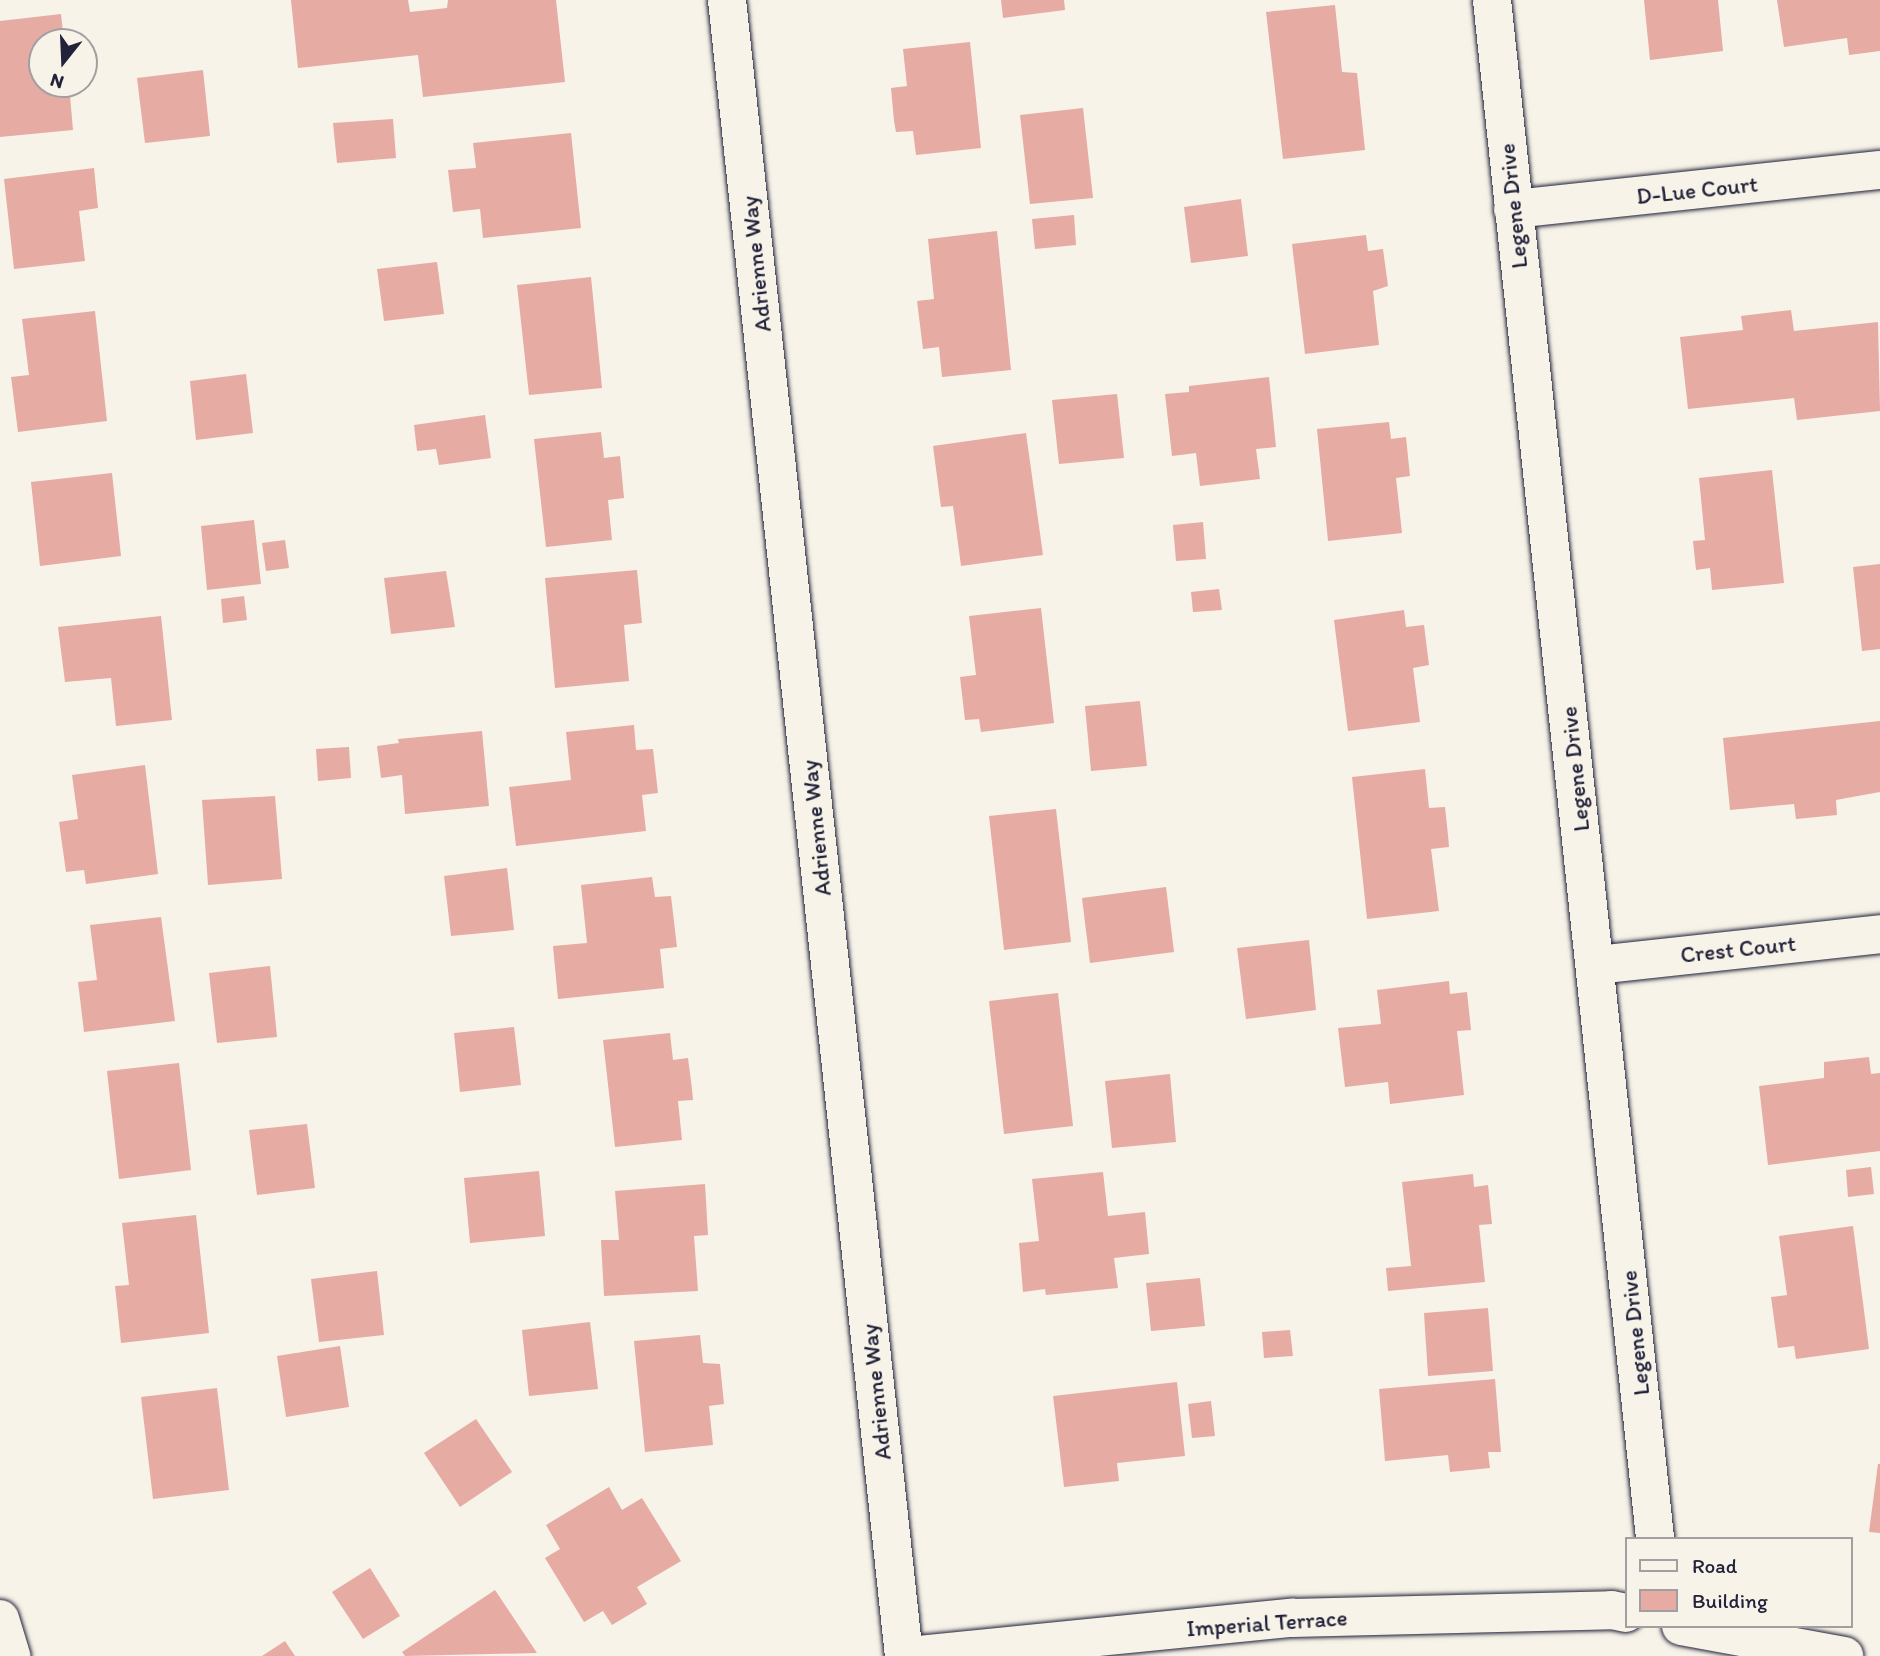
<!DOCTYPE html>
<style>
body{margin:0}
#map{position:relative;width:1880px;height:1656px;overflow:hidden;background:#f7f3e8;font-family:Itim,sans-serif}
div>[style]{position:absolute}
.building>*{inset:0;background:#e6aba3}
.roads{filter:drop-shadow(0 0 2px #22223b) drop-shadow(0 0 2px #22223b)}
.minor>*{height:38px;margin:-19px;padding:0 19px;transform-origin:19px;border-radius:19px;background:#f7f3e8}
span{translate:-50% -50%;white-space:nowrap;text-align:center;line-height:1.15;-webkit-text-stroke:5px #f7f3e8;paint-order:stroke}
.street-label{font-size:23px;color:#22223b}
.legend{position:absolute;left:1625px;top:1537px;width:228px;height:91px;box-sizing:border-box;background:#f7f3e8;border:2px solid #a29fa3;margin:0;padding:9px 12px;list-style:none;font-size:21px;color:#22223b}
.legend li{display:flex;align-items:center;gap:14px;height:35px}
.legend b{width:35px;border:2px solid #a29fa3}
.north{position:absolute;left:28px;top:28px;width:70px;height:70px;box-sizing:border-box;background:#f7f3e8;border:2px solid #a29fa3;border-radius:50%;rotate:198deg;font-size:19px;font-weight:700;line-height:28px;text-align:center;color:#22223b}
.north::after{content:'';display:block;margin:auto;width:24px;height:32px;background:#22223b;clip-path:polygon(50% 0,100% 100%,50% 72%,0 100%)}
</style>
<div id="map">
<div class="building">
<div style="clip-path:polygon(291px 0,408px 0,410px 12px,447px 8px,448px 0,556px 0,565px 82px,423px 97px,418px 55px,298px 68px)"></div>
<div style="clip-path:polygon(1001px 0,1064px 0,1065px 10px,1003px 18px)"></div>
<div style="clip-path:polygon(1644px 0,1718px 0,1723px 51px,1650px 60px)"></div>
<div style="clip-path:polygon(1777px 0,1880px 0,1880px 51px,1849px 55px,1847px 38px,1784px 47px)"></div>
<div style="clip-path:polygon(1335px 5px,1342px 72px,1357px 73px,1365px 150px,1283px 159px,1266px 12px)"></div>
<div style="clip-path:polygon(61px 14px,64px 42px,42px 42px,42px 84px,69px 84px,73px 130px,0 137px,0 21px)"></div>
<div style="clip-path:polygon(970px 42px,981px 148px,916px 155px,913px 131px,896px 132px,894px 121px,891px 88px,907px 86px,903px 49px)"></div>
<div style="clip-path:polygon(203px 70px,210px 136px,145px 143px,137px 78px)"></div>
<div style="clip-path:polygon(1083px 108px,1093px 198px,1030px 204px,1020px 115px)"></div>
<div style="clip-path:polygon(393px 119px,396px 158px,337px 163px,333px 123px)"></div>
<div style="clip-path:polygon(571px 133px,581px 228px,483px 238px,480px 209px,453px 212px,448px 170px,476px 168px,473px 143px)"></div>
<div style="clip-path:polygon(94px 168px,98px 208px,79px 211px,85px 261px,14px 269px,4px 179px)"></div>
<div style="clip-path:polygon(1241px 199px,1248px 256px,1191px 263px,1184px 207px)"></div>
<div style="clip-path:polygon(1074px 215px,1076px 245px,1035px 249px,1032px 219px)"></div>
<div style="clip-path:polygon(997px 231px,1011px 370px,942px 377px,939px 347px,923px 349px,917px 301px,934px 299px,928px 239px)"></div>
<div style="clip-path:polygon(1366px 235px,1368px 251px,1383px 249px,1388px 286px,1373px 291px,1379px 345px,1305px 354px,1292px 244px)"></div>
<div style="clip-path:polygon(437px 262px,444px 314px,384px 321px,377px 269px)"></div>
<div style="clip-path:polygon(591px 277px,602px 388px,529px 395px,517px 285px)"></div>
<div style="clip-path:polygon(1791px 310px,1794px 331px,1878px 322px,1880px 411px,1797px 420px,1794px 398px,1688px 409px,1680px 337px,1743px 330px,1741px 316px)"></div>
<div style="clip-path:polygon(95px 311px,107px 421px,18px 432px,11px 377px,29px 375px,22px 319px)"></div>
<div style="clip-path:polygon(246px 374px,253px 433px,196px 440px,190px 381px)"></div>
<div style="clip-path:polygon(1269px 377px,1276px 447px,1256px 449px,1260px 479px,1200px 486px,1196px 453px,1172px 456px,1165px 394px,1189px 392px,1189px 386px)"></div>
<div style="clip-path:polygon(1117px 394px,1124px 458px,1059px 464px,1052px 400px)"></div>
<div style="clip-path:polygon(485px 415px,491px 458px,439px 465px,436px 449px,417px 451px,414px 425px)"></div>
<div style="clip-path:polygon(1389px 422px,1391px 439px,1406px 437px,1410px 476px,1396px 478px,1402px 533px,1328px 541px,1317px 429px)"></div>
<div style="clip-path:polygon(601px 432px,604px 458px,620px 456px,624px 498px,608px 500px,612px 540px,546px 547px,534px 439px)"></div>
<div style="clip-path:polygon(1026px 433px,1043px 555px,961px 566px,953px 506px,941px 507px,933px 446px)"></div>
<div style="clip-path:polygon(1772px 470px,1784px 583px,1712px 590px,1710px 568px,1696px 570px,1693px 541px,1705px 540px,1699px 478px)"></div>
<div style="clip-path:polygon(112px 473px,121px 556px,40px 566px,31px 482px)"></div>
<div style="clip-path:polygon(254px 520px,261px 584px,207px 590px,201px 526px)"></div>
<div style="clip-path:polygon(1203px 522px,1206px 559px,1176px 561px,1173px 525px)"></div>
<div style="clip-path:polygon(285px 540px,289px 568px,266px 571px,262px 543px)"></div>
<div style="clip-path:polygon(1880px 564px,1880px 649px,1862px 651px,1853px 567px)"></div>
<div style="clip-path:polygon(637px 570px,642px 623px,624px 625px,629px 681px,555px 688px,545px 578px)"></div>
<div style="clip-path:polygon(446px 571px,455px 627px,391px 634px,384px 578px)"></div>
<div style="clip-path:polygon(1219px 589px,1222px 610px,1193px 612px,1191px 592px)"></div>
<div style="clip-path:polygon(244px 596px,247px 620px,223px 623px,221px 599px)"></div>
<div style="clip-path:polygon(1041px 608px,1054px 723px,981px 732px,979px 719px,965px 720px,960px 677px,976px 675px,969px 616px)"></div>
<div style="clip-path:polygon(1404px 610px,1406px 627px,1424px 625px,1429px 665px,1413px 668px,1420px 722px,1348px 731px,1334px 620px)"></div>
<div style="clip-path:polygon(161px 616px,172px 720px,116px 726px,111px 678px,65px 682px,58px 627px)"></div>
<div style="clip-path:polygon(1140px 701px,1147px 766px,1091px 771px,1085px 706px)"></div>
<div style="clip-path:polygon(1880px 721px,1880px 792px,1836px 800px,1837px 815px,1796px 819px,1794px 804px,1730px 810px,1723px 738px)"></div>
<div style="clip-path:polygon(634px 725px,636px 750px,653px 749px,658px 793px,642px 795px,646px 831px,516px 846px,509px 787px,571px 780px,566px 732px)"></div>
<div style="clip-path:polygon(482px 731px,489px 806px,405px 814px,402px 775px,381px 778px,377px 746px,399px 743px,398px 739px)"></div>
<div style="clip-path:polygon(349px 747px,351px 778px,318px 781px,316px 749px)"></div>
<div style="clip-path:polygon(145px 765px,158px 874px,86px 884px,84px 870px,66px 872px,59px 822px,78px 819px,72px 775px)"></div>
<div style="clip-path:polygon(1425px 769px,1429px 808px,1445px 807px,1448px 835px,1449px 847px,1431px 849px,1439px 911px,1367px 919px,1352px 777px)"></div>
<div style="clip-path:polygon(275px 796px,282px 879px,208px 885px,202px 800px)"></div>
<div style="clip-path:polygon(1056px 809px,1071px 942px,1004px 950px,989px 816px)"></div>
<div style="clip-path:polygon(507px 868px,514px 930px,451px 936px,444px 876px)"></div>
<div style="clip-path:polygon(652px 877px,655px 897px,671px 896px,677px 947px,660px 949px,664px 988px,558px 999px,553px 946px,587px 943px,581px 885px)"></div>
<div style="clip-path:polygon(1166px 887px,1174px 952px,1090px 963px,1082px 898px)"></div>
<div style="clip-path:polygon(161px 917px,175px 1021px,84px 1032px,78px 982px,97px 980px,90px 925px)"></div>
<div style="clip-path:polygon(1309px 940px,1316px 1010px,1246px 1019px,1237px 948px)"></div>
<div style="clip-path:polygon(270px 966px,277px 1037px,217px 1043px,209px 973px)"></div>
<div style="clip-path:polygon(1449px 981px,1450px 994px,1467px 992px,1471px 1030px,1457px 1031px,1464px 1095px,1390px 1104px,1388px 1082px,1345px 1087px,1338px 1028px,1381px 1024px,1377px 990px)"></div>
<div style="clip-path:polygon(1058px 993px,1073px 1126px,1004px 1134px,989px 1001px)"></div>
<div style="clip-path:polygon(514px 1027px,521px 1085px,460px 1092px,454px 1033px)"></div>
<div style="clip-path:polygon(670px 1033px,673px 1060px,688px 1058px,692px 1089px,693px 1100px,678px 1101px,682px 1140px,615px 1147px,603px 1040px)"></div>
<div style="clip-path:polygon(1869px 1057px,1871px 1074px,1880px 1073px,1880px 1151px,1768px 1165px,1759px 1086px,1824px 1078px,1824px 1062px)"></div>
<div style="clip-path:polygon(179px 1063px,191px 1170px,119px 1179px,107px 1071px)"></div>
<div style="clip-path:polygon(1170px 1074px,1176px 1142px,1112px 1148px,1105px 1081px)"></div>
<div style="clip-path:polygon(307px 1124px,315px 1188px,257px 1195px,249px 1130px)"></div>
<div style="clip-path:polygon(1871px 1167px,1874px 1194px,1848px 1197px,1846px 1170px)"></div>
<div style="clip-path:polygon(539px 1171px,545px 1236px,470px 1243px,464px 1178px)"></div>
<div style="clip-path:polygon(1103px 1172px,1108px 1216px,1145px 1212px,1149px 1254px,1114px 1258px,1118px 1288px,1046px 1295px,1045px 1289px,1023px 1292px,1019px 1243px,1039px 1241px,1032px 1179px)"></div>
<div style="clip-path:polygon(1473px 1174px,1474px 1187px,1488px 1185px,1492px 1224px,1479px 1225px,1485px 1282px,1388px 1291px,1386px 1268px,1411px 1266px,1402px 1182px)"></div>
<div style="clip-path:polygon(705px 1184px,708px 1235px,694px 1236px,698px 1291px,604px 1296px,601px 1240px,619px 1240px,615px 1191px)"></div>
<div style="clip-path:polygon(196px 1215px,209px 1333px,121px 1343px,115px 1286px,129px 1285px,122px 1223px)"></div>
<div style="clip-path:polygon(1853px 1226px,1869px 1349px,1796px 1359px,1794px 1346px,1778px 1348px,1771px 1297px,1787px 1295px,1779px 1236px)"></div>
<div style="clip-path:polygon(377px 1271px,384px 1335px,319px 1342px,311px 1279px)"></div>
<div style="clip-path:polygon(1200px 1278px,1205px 1326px,1151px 1331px,1146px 1283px)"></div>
<div style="clip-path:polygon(1488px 1308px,1493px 1371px,1428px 1376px,1424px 1313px)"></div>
<div style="clip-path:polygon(590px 1322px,598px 1389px,529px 1396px,522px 1330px)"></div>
<div style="clip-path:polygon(1290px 1330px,1293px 1356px,1264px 1358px,1262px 1332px)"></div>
<div style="clip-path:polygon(700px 1335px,703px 1363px,720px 1364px,724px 1404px,709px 1406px,713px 1445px,645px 1452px,634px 1341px)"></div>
<div style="clip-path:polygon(340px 1346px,349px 1407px,286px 1417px,277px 1356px)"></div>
<div style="clip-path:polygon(1495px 1379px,1501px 1452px,1488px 1452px,1490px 1468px,1450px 1472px,1448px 1455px,1385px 1461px,1379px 1389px)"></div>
<div style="clip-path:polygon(1177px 1382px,1185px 1456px,1117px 1463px,1119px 1481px,1064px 1487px,1053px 1396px)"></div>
<div style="clip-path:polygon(217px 1388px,229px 1490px,153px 1499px,141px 1397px)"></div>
<div style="clip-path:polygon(1211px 1401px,1215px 1436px,1192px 1438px,1188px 1404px)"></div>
<div style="clip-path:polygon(476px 1419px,512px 1472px,460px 1507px,424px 1453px)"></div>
<div style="clip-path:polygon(1878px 1464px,1880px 1464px,1880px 1533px,1869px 1532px)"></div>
<div style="clip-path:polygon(609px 1487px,622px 1510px,642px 1498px,681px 1561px,637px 1587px,647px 1604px,612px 1625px,603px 1611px,584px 1622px,545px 1558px,560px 1549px,546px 1525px)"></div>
<div style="clip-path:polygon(370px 1568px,400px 1616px,363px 1639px,332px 1592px)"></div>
<div style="clip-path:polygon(495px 1590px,537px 1653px,405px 1656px,402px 1652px)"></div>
<div style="clip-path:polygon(285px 1641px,295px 1656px,262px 1656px)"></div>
</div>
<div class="roads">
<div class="minor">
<div style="left:727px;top:0;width:1665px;rotate:83.9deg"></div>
<div style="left:1492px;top:0;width:1548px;rotate:83.95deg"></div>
<div style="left:1513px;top:209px;width:369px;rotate:-6.1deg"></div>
<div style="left:1596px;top:965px;width:286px;rotate:-6.2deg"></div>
<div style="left:0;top:1619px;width:39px;rotate:73deg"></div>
<div style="left:1681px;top:1626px;width:166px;rotate:10.4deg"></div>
<div style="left:908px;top:1656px;width:386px;rotate:-5.7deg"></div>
<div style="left:1292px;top:1618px;width:320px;rotate:-1.4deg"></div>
<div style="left:1612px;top:1610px;width:14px;rotate:12deg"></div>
</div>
</div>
<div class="street-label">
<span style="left:1697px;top:190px;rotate:-6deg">D-Lue Court</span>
<span style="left:1513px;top:206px;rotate:-96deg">Legene Drive</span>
<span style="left:756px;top:264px;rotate:-96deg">Adrienne Way</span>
<span style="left:1575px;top:769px;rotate:-96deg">Legene Drive</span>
<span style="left:816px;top:828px;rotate:-96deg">Adrienne Way</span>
<span style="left:1738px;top:949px;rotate:-6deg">Crest Court</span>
<span style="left:1635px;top:1333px;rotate:-96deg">Legene Drive</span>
<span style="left:876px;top:1392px;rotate:-96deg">Adrienne Way</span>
<span style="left:1267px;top:1623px;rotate:-4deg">Imperial Terrace</span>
</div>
<ul class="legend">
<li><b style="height:9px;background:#f7f3e8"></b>Road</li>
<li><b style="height:19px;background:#e6aba3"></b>Building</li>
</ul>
<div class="north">N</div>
</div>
